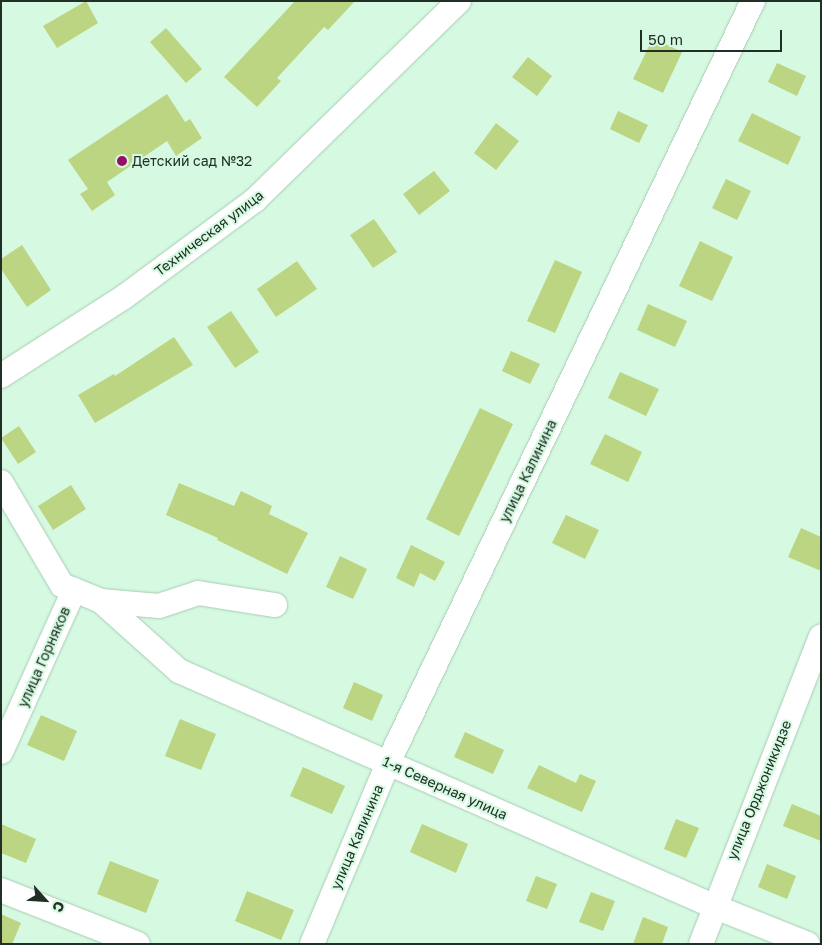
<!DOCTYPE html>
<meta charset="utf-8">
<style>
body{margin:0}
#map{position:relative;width:822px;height:945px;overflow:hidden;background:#d5f9e1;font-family:"Golos Text",sans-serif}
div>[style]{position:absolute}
.building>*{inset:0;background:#bcd583}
.roads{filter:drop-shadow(0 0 1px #a8cbb4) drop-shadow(0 0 1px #a8cbb4)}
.minor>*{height:24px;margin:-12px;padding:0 12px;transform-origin:12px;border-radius:12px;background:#fff}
.dots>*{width:14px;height:14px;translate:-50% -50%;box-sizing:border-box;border:2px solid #d5f9e1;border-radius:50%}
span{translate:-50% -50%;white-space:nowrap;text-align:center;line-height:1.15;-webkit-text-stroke:4px #d5f9e1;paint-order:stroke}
.poi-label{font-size:14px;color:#212f26}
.left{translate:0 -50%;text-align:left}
.street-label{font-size:14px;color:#212f26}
.frame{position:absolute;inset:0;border:2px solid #212f26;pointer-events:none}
.north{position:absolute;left:20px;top:875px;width:50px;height:50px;-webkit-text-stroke:4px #d5f9e1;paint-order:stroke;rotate:116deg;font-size:14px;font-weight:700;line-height:20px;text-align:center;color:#212f26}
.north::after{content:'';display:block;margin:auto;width:18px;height:22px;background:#212f26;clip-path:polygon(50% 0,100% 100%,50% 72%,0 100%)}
.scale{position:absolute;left:640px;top:30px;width:142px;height:22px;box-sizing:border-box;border:2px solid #212f26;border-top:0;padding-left:6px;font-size:15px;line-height:18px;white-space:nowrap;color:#212f26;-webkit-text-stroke:4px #d5f9e1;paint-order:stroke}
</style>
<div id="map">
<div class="building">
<div style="clip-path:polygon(86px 1px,98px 23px,57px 48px,43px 26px)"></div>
<div style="clip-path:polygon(295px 1px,355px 1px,328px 30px,324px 27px,277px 78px,281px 81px,257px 107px,224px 77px)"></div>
<div style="clip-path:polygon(166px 28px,202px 69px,186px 83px,150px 42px)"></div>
<div style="clip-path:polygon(653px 38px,682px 52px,663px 93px,633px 79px)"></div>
<div style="clip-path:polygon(528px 57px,552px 76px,537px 96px,512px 77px)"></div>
<div style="clip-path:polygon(777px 63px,806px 76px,797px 96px,768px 82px)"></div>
<div style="clip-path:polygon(167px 94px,185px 122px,190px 119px,202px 138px,176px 156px,167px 141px,107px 182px,115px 195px,92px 211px,80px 194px,88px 189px,68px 160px)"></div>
<div style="clip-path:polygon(618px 111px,648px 125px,639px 143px,610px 129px)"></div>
<div style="clip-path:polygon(752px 113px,801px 137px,788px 165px,738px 141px)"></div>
<div style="clip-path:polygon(496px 123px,519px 141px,496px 170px,474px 153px)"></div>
<div style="clip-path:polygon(434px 171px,450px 191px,419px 215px,403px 194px)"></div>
<div style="clip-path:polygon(726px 179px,751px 191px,737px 220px,712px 208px)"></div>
<div style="clip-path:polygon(374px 219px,397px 252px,373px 268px,350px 235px)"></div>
<div style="clip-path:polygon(700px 241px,733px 257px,712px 301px,679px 286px)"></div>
<div style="clip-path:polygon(22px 245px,51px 290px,27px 307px,1px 269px,1px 259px)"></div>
<div style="clip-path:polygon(555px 260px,582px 272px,555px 333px,527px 321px)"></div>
<div style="clip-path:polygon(297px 261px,317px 289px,276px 317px,257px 289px)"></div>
<div style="clip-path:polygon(648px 304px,687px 321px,675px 347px,637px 330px)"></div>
<div style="clip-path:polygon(231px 311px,259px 352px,235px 368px,207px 327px)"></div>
<div style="clip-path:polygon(174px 337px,193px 365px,95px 423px,78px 395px,114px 374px,115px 376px)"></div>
<div style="clip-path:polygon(511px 351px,540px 364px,530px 384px,502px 371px)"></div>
<div style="clip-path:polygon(620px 372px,659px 389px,646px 416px,608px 398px)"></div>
<div style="clip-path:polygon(480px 408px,513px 424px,459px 536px,426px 519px)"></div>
<div style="clip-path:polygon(19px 426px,36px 452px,18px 464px,1px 438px)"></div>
<div style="clip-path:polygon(605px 434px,642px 452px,628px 482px,590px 464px)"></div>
<div style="clip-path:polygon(179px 483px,234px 506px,241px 491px,272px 506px,269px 514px,308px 533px,287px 574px,217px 540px,218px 538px,166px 515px)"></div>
<div style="clip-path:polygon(71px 485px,86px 509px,53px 530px,38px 506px)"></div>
<div style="clip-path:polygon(566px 515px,599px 530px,585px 559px,552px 543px)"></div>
<div style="clip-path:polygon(801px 528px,821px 537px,821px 571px,788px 557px)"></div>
<div style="clip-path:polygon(411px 545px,445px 562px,435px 581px,420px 573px,414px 587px,396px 578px)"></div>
<div style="clip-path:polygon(340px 556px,367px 569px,353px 599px,326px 587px)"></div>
<div style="clip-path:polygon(354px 682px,383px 695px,372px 721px,343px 708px)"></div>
<div style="clip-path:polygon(41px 715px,77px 731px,64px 761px,27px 745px)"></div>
<div style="clip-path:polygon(180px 719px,216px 734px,201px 770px,165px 756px)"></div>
<div style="clip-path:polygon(465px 732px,504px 750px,493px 774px,454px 757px)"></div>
<div style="clip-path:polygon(539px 765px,576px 783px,580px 774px,596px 781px,582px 812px,527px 788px)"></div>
<div style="clip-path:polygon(303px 767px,345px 786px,332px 814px,290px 796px)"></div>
<div style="clip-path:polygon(792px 804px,821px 816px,821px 841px,783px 826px)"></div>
<div style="clip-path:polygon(676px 819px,699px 828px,686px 858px,664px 849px)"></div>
<div style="clip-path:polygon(1px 824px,36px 839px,26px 863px,1px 853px)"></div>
<div style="clip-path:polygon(422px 824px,468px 844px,456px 873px,410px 852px)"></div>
<div style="clip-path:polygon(110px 861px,159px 880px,146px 913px,97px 894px)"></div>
<div style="clip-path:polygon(767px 864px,796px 876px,787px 899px,758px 887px)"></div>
<div style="clip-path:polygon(536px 876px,557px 884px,547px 909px,526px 901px)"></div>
<div style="clip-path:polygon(247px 891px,294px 910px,281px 940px,235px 921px)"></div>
<div style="clip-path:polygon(591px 892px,615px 901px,603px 931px,579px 922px)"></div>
<div style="clip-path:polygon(1px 914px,21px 923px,12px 944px,1px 944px)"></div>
<div style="clip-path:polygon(643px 917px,668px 927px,662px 944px,633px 944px)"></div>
</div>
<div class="roads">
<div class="minor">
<div style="left:1px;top:376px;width:146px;rotate:-32.7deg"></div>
<div style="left:124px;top:297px;width:163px;rotate:-36.5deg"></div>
<div style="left:255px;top:200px;width:285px;rotate:-44.3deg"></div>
<div style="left:1px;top:482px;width:120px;rotate:59.4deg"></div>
<div style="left:62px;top:585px;width:42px;rotate:22.3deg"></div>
<div style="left:101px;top:601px;width:105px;rotate:41.9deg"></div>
<div style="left:179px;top:671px;width:583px;rotate:23.75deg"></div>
<div style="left:713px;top:906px;width:102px;rotate:21.8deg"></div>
<div style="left:101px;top:601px;width:58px;rotate:4.9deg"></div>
<div style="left:159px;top:606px;width:41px;rotate:-18.4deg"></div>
<div style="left:198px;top:593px;width:78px;rotate:8.9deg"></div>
<div style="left:1px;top:752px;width:178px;rotate:-65.7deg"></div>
<div style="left:1px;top:890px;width:147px;rotate:21.5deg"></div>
<div style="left:312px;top:944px;width:196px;rotate:-67.2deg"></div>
<div style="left:388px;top:763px;width:845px;rotate:-64.41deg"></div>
<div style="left:701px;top:944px;width:330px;rotate:-68.7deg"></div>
</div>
</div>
<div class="dots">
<div style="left:122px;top:161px;background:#960f66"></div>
</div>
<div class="poi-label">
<span class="left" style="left:132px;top:161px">Детский сад №32</span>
</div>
<div class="street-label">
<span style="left:209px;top:233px;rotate:-37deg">Техническая улица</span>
<span style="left:528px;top:471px;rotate:-64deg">улица Калинина</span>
<span style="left:44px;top:657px;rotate:-66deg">улица Горняков</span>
<span style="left:445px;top:788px;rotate:24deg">1-я Северная улица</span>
<span style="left:759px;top:790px;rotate:-68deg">улица Орджоникидзе</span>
<span style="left:357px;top:837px;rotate:-67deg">улица Калинина</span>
</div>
<div class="frame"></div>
<div class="north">С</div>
<div class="scale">50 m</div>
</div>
